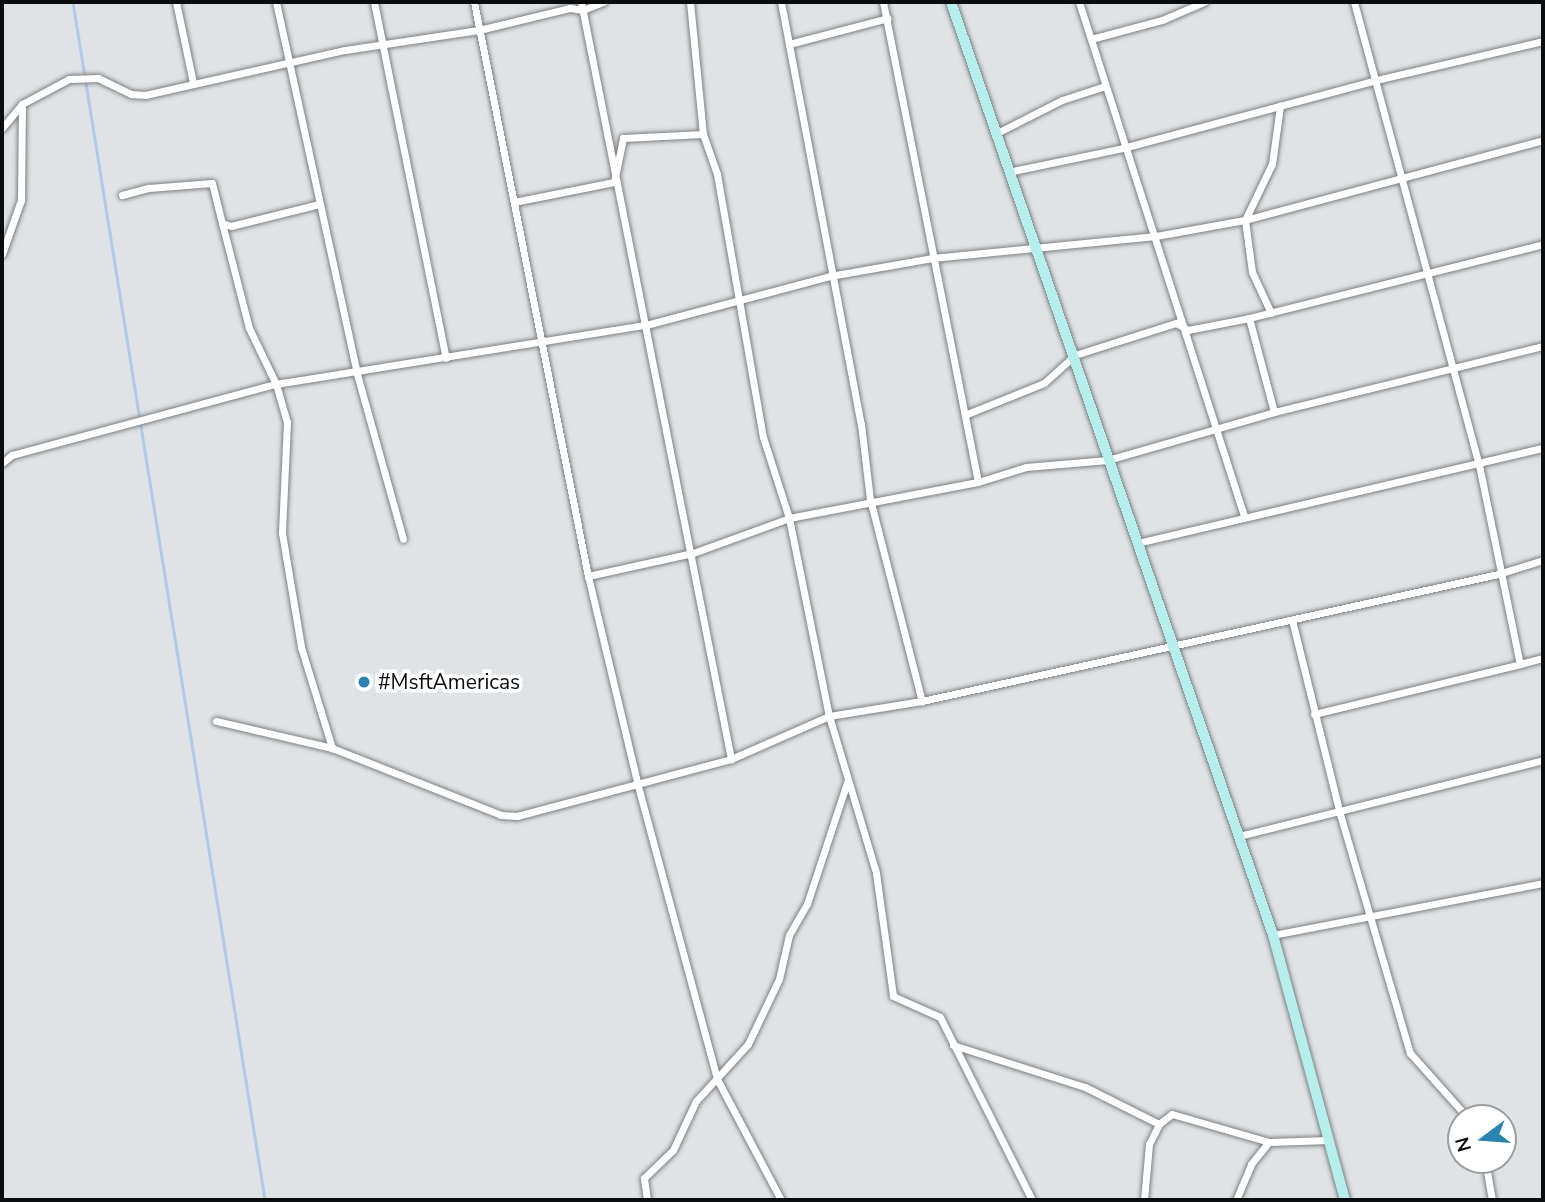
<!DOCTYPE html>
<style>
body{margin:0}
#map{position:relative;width:1545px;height:1202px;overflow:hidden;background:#e0e3e6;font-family:"Nunito Sans",sans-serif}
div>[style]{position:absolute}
.stream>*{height:2.5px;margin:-1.25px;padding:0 1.25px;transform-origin:1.25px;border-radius:1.25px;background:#aecaeb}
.roads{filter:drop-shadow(0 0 2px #7e8083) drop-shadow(0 0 2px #7e8083)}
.street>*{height:7px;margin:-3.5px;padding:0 3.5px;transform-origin:3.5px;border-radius:3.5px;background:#fff}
.secondary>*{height:10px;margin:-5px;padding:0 5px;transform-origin:5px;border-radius:5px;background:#b6eeed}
.dots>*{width:19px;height:19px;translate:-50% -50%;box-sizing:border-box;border:4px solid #fff;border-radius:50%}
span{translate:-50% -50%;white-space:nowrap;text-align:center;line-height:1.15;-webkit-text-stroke:7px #fff;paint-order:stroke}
.poi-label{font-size:21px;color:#0b0c0d}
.left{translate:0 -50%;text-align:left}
.frame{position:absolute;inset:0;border:4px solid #0b0c0d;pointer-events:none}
.north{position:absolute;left:1447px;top:1104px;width:70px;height:70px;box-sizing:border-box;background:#fff;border:2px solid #9d9e9e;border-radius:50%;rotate:254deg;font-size:19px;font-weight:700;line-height:28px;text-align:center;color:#0b0c0d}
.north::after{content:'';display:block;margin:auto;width:24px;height:32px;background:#2a83b1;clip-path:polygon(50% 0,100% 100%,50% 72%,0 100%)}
</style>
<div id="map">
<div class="stream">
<div style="left:73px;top:2px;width:1213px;rotate:80.89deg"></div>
</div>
<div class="roads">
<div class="street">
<div style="left:176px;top:2px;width:83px;rotate:78.1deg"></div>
<div style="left:276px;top:2px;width:381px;rotate:77.7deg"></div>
<div style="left:357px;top:374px;width:171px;rotate:74.4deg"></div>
<div style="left:374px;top:2px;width:363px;rotate:78.6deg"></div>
<div style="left:474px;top:2px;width:585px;rotate:78.77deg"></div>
<div style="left:588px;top:576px;width:216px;rotate:76.6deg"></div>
<div style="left:638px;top:786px;width:303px;rotate:74.9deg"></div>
<div style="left:717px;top:1079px;width:137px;rotate:62.1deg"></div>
<div style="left:581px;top:2px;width:772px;rotate:78.79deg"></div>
<div style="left:690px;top:2px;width:133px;rotate:84.4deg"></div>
<div style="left:703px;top:134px;width:42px;rotate:70.7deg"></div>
<div style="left:717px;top:174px;width:267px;rotate:80.1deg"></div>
<div style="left:763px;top:437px;width:85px;rotate:72.2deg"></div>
<div style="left:789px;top:518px;width:202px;rotate:78.6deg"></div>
<div style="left:829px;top:716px;width:164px;rotate:73.3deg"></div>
<div style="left:876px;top:873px;width:124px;rotate:82.1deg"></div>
<div style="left:893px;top:996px;width:51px;rotate:24.1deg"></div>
<div style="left:940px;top:1017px;width:205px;rotate:63.3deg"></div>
<div style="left:781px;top:2px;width:430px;rotate:79.3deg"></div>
<div style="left:861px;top:424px;width:76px;rotate:83.2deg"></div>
<div style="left:870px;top:499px;width:209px;rotate:75.6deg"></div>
<div style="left:883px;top:2px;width:489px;rotate:78.8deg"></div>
<div style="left:1079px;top:2px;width:540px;rotate:72.2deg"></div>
<div style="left:1354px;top:2px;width:480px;rotate:74.9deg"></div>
<div style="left:1479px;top:465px;width:203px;rotate:78.4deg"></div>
<div style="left:1520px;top:664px;width:24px;rotate:-15deg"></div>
<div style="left:1091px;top:39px;width:73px;rotate:-15deg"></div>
<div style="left:1162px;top:20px;width:46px;rotate:-23.2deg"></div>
<div style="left:789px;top:44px;width:102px;rotate:-14.7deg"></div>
<div style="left:2px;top:128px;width:31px;rotate:-50deg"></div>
<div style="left:22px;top:104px;width:53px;rotate:-28deg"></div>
<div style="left:69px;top:79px;width:29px;rotate:-2deg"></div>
<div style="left:98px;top:78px;width:37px;rotate:26deg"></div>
<div style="left:131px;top:94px;width:14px;rotate:4deg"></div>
<div style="left:145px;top:95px;width:205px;rotate:-12.7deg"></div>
<div style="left:345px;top:50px;width:135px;rotate:-8.5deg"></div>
<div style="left:479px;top:30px;width:94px;rotate:-13.6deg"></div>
<div style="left:570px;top:8px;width:13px;rotate:9deg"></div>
<div style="left:583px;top:10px;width:22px;rotate:-22deg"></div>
<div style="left:997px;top:133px;width:73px;rotate:-26.9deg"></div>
<div style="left:1062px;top:100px;width:45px;rotate:-18deg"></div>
<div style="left:1008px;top:172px;width:117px;rotate:-11.8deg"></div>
<div style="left:1123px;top:148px;width:262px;rotate:-15deg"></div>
<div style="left:1376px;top:80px;width:171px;rotate:-13.1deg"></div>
<div style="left:122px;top:195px;width:28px;rotate:-15deg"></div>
<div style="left:149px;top:188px;width:63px;rotate:-4.5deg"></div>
<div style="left:212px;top:183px;width:41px;rotate:76deg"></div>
<div style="left:222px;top:223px;width:9px;rotate:18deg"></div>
<div style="left:231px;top:226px;width:91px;rotate:-14deg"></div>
<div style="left:514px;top:202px;width:102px;rotate:-11.3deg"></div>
<div style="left:614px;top:182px;width:45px;rotate:-78.4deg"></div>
<div style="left:623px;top:138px;width:80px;rotate:-2.9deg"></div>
<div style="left:222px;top:223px;width:108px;rotate:75.6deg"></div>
<div style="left:249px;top:328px;width:62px;rotate:64.3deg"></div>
<div style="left:276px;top:384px;width:40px;rotate:74deg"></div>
<div style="left:287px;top:422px;width:111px;rotate:92.6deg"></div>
<div style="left:282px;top:533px;width:116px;rotate:80.5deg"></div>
<div style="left:301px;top:647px;width:106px;rotate:72.9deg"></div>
<div style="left:2px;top:254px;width:57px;rotate:-70.6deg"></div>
<div style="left:21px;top:200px;width:96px;rotate:-89.4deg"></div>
<div style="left:1271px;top:313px;width:45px;rotate:-114.9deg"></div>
<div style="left:1252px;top:272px;width:52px;rotate:-97.7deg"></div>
<div style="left:1245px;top:220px;width:62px;rotate:-64.3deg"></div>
<div style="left:1272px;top:164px;width:59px;rotate:-82.1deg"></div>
<div style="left:1249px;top:318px;width:97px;rotate:75.1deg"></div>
<div style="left:967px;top:414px;width:83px;rotate:-21.9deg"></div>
<div style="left:1044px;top:383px;width:42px;rotate:-42.1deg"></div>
<div style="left:1075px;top:355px;width:106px;rotate:-17.6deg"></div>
<div style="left:1176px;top:323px;width:14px;rotate:30deg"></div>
<div style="left:1188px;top:330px;width:62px;rotate:-11.1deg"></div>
<div style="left:1249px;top:318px;width:303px;rotate:-14.1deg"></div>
<div style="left:2px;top:463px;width:13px;rotate:-39deg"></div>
<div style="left:12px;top:455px;width:273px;rotate:-15.1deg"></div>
<div style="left:276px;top:384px;width:375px;rotate:-9.1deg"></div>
<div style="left:646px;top:325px;width:190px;rotate:-14.9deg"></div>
<div style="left:830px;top:276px;width:104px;rotate:-10deg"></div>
<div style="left:932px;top:258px;width:225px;rotate:-5.6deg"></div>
<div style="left:1156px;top:236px;width:90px;rotate:-10.2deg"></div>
<div style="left:1245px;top:220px;width:309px;rotate:-15deg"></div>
<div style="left:1137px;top:543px;width:417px;rotate:-13.2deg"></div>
<div style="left:588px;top:576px;width:107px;rotate:-12.4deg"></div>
<div style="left:693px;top:553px;width:102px;rotate:-20deg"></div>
<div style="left:789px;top:518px;width:192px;rotate:-10.8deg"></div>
<div style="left:978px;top:482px;width:50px;rotate:-17.4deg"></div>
<div style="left:1026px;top:467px;width:82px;rotate:-4.9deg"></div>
<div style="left:1108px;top:460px;width:173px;rotate:-16.1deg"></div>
<div style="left:1274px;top:412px;width:277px;rotate:-13.8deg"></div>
<div style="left:1292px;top:620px;width:200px;rotate:76.1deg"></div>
<div style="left:1340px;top:814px;width:249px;rotate:73.7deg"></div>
<div style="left:1410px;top:1053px;width:87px;rotate:48.3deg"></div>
<div style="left:1314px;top:714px;width:212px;rotate:-13.6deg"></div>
<div style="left:216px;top:721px;width:119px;rotate:13.1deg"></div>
<div style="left:332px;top:748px;width:182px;rotate:21.6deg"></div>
<div style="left:501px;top:815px;width:16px;rotate:4deg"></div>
<div style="left:517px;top:816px;width:221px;rotate:-14.9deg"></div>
<div style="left:731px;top:759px;width:107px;rotate:-23.7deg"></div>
<div style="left:829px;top:716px;width:94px;rotate:-9.2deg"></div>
<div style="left:922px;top:701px;width:590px;rotate:-12.43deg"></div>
<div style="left:1498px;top:574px;width:47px;rotate:-17.3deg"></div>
<div style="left:1239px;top:836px;width:313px;rotate:-14deg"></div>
<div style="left:1273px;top:935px;width:275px;rotate:-10.9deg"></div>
<div style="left:953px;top:1045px;width:139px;rotate:17.7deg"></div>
<div style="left:1085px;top:1087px;width:83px;rotate:26.6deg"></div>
<div style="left:1485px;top:1160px;width:41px;rotate:80.1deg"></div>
<div style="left:647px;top:1200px;width:22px;rotate:-98deg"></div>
<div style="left:644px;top:1178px;width:40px;rotate:-44deg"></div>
<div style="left:673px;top:1150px;width:54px;rotate:-64.9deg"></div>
<div style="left:696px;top:1101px;width:77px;rotate:-47.6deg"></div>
<div style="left:748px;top:1044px;width:72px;rotate:-64.5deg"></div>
<div style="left:779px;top:979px;width:45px;rotate:-77.2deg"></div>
<div style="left:789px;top:935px;width:36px;rotate:-60deg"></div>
<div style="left:807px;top:904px;width:128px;rotate:-71.8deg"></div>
<div style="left:1144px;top:1200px;width:56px;rotate:-84.9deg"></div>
<div style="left:1149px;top:1144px;width:22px;rotate:-63deg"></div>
<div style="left:1159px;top:1124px;width:16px;rotate:-38deg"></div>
<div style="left:1172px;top:1114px;width:101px;rotate:16.1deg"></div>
<div style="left:1236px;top:1200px;width:39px;rotate:-67deg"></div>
<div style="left:1251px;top:1164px;width:28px;rotate:-51deg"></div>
<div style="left:1269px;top:1142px;width:60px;rotate:-1.9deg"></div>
</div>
<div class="secondary">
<div style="left:951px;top:2px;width:987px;rotate:70.96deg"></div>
<div style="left:1273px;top:935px;width:275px;rotate:74.8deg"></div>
</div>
</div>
<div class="dots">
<div style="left:364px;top:682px;background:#2a83b1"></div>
</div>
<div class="poi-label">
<span class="left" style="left:378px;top:682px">#MsftAmericas</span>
</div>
<div class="frame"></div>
<div class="north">N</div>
</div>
